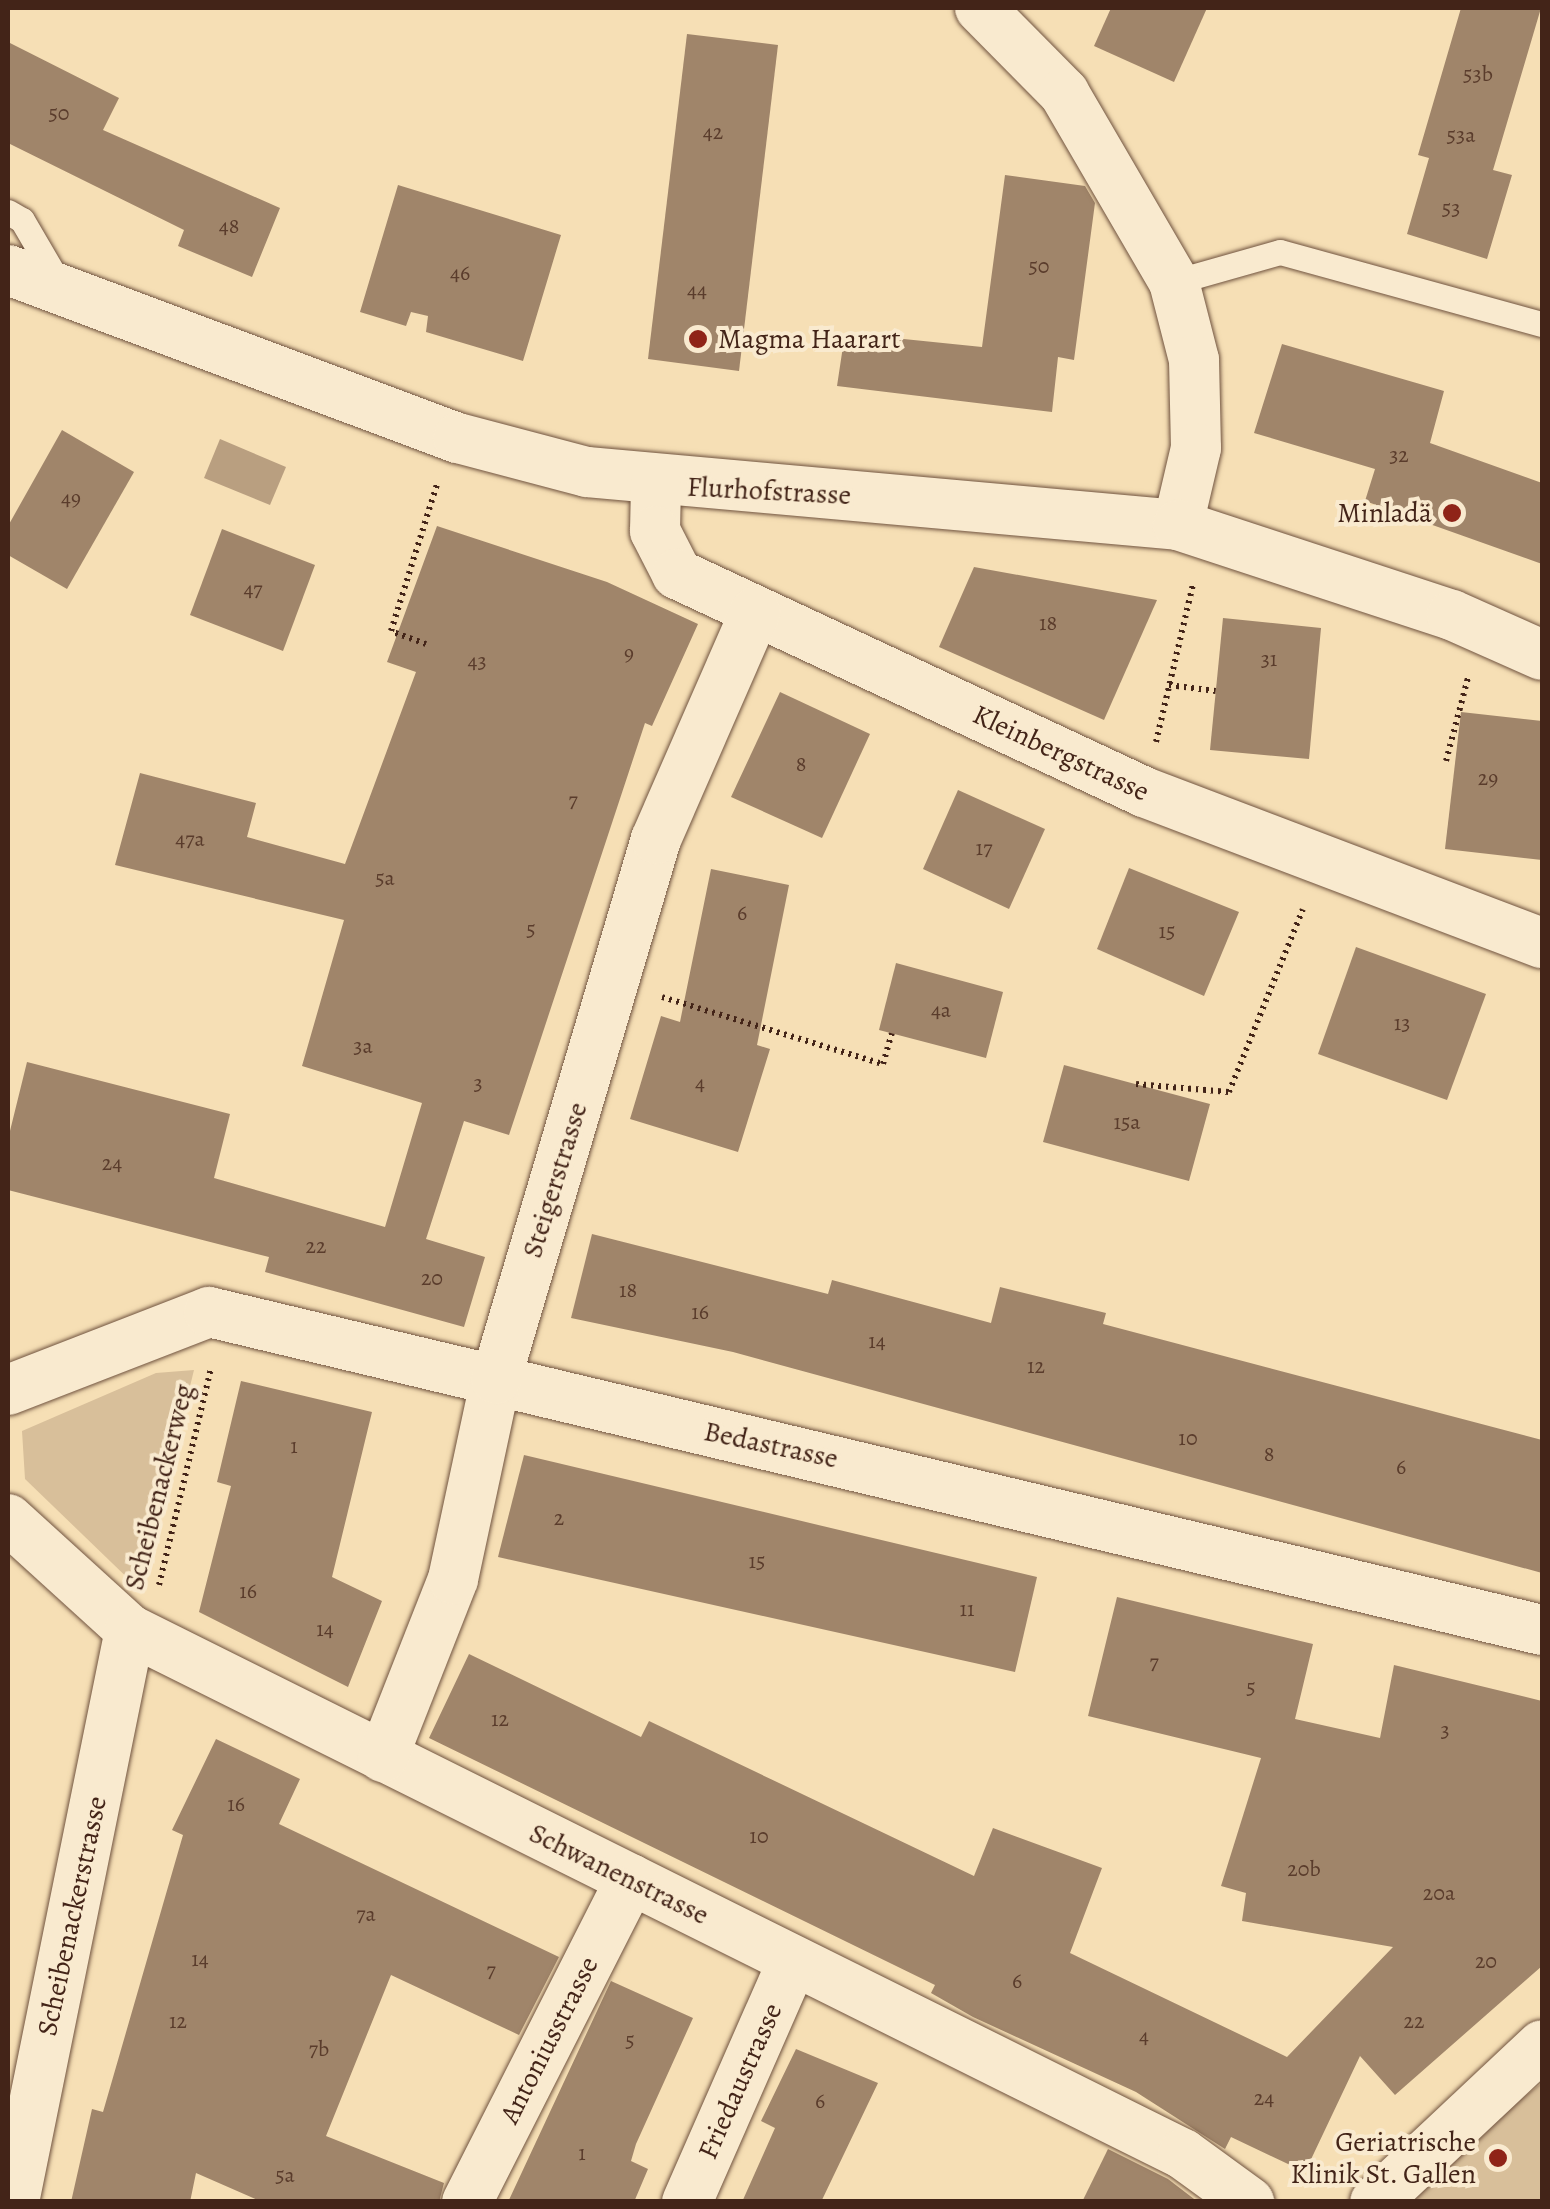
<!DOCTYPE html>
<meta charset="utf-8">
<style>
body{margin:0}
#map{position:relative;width:1550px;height:2209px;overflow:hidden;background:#f6dfb5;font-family:Alegreya,serif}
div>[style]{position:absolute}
.green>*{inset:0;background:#d8bf9a}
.water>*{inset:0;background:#b99f80}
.building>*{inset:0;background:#a0856a}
.path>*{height:6px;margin-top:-3px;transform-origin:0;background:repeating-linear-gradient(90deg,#432418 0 2.5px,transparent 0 7.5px)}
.roads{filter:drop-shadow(0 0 2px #70533f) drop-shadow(0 0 2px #70533f)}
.lane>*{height:25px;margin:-12.5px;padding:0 12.5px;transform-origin:12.5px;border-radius:12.5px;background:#f9eacf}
.street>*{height:50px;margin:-25px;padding:0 25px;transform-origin:25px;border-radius:25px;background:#f9eacf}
.dots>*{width:28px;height:28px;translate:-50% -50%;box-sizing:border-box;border:5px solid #f9eacf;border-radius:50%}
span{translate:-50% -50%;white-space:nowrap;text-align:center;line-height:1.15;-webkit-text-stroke:8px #f9eacf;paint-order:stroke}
.number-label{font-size:22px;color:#5a3c2c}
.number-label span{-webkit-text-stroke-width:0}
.poi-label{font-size:28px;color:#432418}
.left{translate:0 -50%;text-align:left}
.right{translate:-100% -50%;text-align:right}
.street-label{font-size:28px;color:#432418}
.frame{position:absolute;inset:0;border:10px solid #432418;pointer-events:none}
</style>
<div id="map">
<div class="green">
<div style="clip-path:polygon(194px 1370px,140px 1590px,25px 1479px,22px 1431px,156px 1373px)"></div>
<div style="clip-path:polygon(1542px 2083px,1542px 2201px,1390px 2201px)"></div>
</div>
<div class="water">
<div style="clip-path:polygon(220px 439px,286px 467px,270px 505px,204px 478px)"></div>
</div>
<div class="building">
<div style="clip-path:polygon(1111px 8px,1207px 8px,1174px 82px,1094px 46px)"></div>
<div style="clip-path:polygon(1461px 8px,1541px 8px,1493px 170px,1512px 175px,1487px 259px,1407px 234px,1429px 158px,1418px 155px)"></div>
<div style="clip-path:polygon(687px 34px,778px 45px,739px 371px,648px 359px)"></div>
<div style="clip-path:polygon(8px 42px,119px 98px,103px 130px,280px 208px,252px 277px,178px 246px,184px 230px,8px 143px)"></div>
<div style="clip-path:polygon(1005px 175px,1085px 186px,1095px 203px,1074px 360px,1058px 357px,1052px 412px,837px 386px,845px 333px,982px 347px)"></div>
<div style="clip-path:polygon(398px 185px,561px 235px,523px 361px,426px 332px,428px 316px,411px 312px,406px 326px,360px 312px)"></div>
<div style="clip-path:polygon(1282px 344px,1444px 391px,1430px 443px,1542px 483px,1542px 564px,1365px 501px,1375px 469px,1254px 433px)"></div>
<div style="clip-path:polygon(62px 430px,134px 472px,67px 589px,8px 555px,8px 526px)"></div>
<div style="clip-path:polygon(437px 526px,607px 582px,698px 624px,652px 726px,645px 723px,509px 1135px,464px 1121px,426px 1239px,485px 1257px,464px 1327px,265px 1272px,269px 1257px,8px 1190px,8px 1139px,27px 1062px,230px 1114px,214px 1178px,385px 1227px,422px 1103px,302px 1066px,344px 920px,115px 865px,140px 773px,256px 803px,247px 837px,345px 864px,416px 672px,387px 662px)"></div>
<div style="clip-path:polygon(222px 529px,315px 565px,283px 651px,190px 615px)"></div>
<div style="clip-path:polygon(974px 567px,1157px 600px,1104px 720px,939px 647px)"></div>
<div style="clip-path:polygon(1223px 618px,1321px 628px,1309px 759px,1210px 750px)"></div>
<div style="clip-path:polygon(780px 692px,870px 734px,822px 838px,731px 797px)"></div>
<div style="clip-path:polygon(1461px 712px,1542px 721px,1542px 860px,1445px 849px)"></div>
<div style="clip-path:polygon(958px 790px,1045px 829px,1009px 909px,923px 869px)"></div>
<div style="clip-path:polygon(1129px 868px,1239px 912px,1204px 996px,1097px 949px)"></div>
<div style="clip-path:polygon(711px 869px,789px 885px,757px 1045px,770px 1049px,738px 1152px,630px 1119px,661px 1016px,680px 1022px)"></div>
<div style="clip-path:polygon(1356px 947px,1486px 994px,1447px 1100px,1318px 1054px)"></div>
<div style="clip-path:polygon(896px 963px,1003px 992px,986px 1058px,879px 1030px)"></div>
<div style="clip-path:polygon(1064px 1065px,1210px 1104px,1189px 1181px,1043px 1142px)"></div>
<div style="clip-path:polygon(592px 1234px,828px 1294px,832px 1280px,991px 1323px,1000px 1287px,1106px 1313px,1103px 1324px,1542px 1440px,1542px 1573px,733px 1352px,571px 1318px)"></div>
<div style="clip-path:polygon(241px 1381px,372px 1412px,332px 1577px,382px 1601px,348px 1687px,199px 1612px,231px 1486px,217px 1482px)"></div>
<div style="clip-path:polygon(524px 1455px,1037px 1577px,1015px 1672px,498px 1557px)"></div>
<div style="clip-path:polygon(1117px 1597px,1313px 1644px,1295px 1719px,1380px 1738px,1394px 1665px,1542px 1701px,1542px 1966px,1395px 2095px,1360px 2056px,1305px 2172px,1231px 2137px,1225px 2149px,1136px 2092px,973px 2017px,931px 1993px,935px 1985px,429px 1738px,469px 1654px,641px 1737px,649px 1721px,974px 1876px,993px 1828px,1102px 1868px,1070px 1953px,1287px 2057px,1393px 1947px,1242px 1921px,1246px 1893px,1221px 1886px,1261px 1758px,1088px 1716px)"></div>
<div style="clip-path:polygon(216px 1739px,300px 1779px,279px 1824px,559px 1957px,519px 2035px,391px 1975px,326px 2136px,444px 2183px,439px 2202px,262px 2202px,196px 2173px,190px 2202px,71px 2202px,92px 2109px,103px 2112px,183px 1835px,172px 1830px)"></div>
<div style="clip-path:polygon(611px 1981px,693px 2018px,636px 2144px,631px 2161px,648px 2169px,634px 2202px,508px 2202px)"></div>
<div style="clip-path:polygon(796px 2049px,878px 2083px,821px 2202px,742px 2202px,775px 2128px,761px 2121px)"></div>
<div style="clip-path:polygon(1108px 2149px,1168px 2179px,1198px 2202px,1082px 2202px)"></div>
</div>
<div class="path">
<div style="left:426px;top:644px;width:37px;rotate:-160deg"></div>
<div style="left:391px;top:631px;width:154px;rotate:-72.6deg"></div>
<div style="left:1169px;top:685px;width:47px;rotate:7.3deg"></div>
<div style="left:1156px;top:742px;width:162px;rotate:-76.8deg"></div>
<div style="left:1446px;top:761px;width:86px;rotate:-75.2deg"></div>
<div style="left:662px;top:997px;width:231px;rotate:16.9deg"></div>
<div style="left:883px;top:1064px;width:32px;rotate:-74deg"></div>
<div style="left:1136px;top:1084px;width:93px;rotate:4.9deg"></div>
<div style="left:1229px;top:1092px;width:197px;rotate:-68deg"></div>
<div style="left:159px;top:1585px;width:223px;rotate:-76.5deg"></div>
</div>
<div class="roads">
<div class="lane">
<div style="left:8px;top:212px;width:16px;rotate:30deg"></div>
<div style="left:22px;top:220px;width:75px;rotate:59.7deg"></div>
<div style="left:1174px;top:282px;width:110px;rotate:-15.8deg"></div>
<div style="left:1280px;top:252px;width:272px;rotate:15.4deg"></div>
</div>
<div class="street">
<div style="left:980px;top:8px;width:120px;rotate:45.3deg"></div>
<div style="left:1064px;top:93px;width:219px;rotate:59.8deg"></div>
<div style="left:1174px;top:282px;width:81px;rotate:75.6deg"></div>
<div style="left:1194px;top:360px;width:88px;rotate:88.7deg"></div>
<div style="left:1196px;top:448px;width:79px;rotate:103.2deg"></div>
<div style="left:8px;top:270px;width:480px;rotate:20.5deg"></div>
<div style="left:458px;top:438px;width:133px;rotate:14.8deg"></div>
<div style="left:587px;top:472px;width:593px;rotate:5.12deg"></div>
<div style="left:1178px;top:525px;width:288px;rotate:18.2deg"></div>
<div style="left:1452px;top:615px;width:98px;rotate:24deg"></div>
<div style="left:656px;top:484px;width:47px;rotate:91.2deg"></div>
<div style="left:655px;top:531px;width:48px;rotate:62.9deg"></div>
<div style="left:677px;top:574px;width:515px;rotate:25.02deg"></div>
<div style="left:1144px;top:792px;width:426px;rotate:20.8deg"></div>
<div style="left:8px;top:1390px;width:216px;rotate:-21.2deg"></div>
<div style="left:209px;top:1312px;width:1370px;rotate:13.42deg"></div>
<div style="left:8px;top:1519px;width:165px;rotate:42.3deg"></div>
<div style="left:130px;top:1630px;width:1176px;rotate:26.46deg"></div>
<div style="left:1183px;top:2154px;width:82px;rotate:36deg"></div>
<div style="left:383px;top:1757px;width:191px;rotate:-68.5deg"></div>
<div style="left:453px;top:1579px;width:205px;rotate:-77.9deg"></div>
<div style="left:496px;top:1379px;width:563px;rotate:-73.5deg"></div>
<div style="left:656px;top:839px;width:248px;rotate:-66.4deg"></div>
<div style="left:14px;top:2202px;width:584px;rotate:-78.54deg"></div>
<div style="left:467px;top:2202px;width:362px;rotate:-63.1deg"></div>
<div style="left:687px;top:2202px;width:263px;rotate:-66.3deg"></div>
<div style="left:1375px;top:2202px;width:229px;rotate:-43.2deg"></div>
</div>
</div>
<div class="dots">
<div style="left:698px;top:339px;background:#8f2418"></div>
<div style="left:1452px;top:513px;background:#8f2418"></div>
<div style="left:1498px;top:2158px;background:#8f2418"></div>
</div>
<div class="number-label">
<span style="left:1478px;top:75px">53b</span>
<span style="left:59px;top:114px">50</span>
<span style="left:713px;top:133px">42</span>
<span style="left:1461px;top:136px">53a</span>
<span style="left:1451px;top:209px">53</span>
<span style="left:229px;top:227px">48</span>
<span style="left:1039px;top:267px">50</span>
<span style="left:460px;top:274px">46</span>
<span style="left:697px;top:291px">44</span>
<span style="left:1399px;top:456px">32</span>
<span style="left:71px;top:499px">49</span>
<span style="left:253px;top:590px">47</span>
<span style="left:1048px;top:624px">18</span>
<span style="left:629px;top:654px">9</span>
<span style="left:1269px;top:660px">31</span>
<span style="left:477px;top:662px">43</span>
<span style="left:801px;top:765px">8</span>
<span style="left:1488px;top:779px">29</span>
<span style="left:573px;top:801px">7</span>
<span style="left:190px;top:840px">47a</span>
<span style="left:984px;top:849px">17</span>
<span style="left:385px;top:879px">5a</span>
<span style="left:742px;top:914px">6</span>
<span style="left:531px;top:930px">5</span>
<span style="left:1167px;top:932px">15</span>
<span style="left:941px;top:1011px">4a</span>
<span style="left:1402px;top:1024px">13</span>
<span style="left:363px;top:1047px">3a</span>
<span style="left:478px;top:1084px">3</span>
<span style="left:700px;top:1084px">4</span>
<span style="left:1127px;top:1123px">15a</span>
<span style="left:112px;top:1164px">24</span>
<span style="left:316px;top:1247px">22</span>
<span style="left:432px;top:1279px">20</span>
<span style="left:628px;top:1291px">18</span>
<span style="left:700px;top:1313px">16</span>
<span style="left:877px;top:1342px">14</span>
<span style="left:1036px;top:1367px">12</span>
<span style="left:1188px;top:1439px">10</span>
<span style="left:294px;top:1447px">1</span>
<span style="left:1269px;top:1455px">8</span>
<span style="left:1401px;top:1468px">6</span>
<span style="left:559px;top:1519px">2</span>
<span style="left:757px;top:1562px">15</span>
<span style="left:248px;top:1592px">16</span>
<span style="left:967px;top:1610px">11</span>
<span style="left:325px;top:1630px">14</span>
<span style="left:1154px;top:1663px">7</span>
<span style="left:1251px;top:1688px">5</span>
<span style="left:500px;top:1720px">12</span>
<span style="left:1445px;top:1731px">3</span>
<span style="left:236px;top:1805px">16</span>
<span style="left:759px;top:1837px">10</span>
<span style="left:1304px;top:1870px">20b</span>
<span style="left:1439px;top:1894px">20a</span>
<span style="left:366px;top:1915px">7a</span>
<span style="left:200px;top:1960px">14</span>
<span style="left:1486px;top:1962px">20</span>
<span style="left:491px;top:1971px">7</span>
<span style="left:1017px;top:1982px">6</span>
<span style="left:178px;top:2022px">12</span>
<span style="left:1414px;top:2022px">22</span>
<span style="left:1144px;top:2037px">4</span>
<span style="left:630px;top:2041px">5</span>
<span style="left:319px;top:2050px">7b</span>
<span style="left:1264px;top:2099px">24</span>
<span style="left:820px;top:2102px">6</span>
<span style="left:582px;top:2154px">1</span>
<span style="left:285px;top:2176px">5a</span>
</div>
<div class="poi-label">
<span class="left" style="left:718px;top:339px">Magma Haarart</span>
<span class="right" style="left:1432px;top:513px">Minladä</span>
<span class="right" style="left:1476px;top:2158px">Geriatrische<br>Klinik St. Gallen</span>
</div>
<div class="street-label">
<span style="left:769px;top:491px;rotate:3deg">Flurhofstrasse</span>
<span style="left:1061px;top:753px;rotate:25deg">Kleinbergstrasse</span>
<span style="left:555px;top:1180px;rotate:-73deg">Steigerstrasse</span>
<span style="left:771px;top:1445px;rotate:12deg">Bedastrasse</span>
<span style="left:159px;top:1487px;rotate:-76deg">Scheibenackerweg</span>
<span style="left:619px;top:1874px;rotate:26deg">Schwanenstrasse</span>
<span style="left:72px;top:1916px;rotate:-78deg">Scheibenackerstrasse</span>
<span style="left:549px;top:2040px;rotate:-63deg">Antoniusstrasse</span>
<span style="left:740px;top:2081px;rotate:-66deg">Friedaustrasse</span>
</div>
<div class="frame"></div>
</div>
